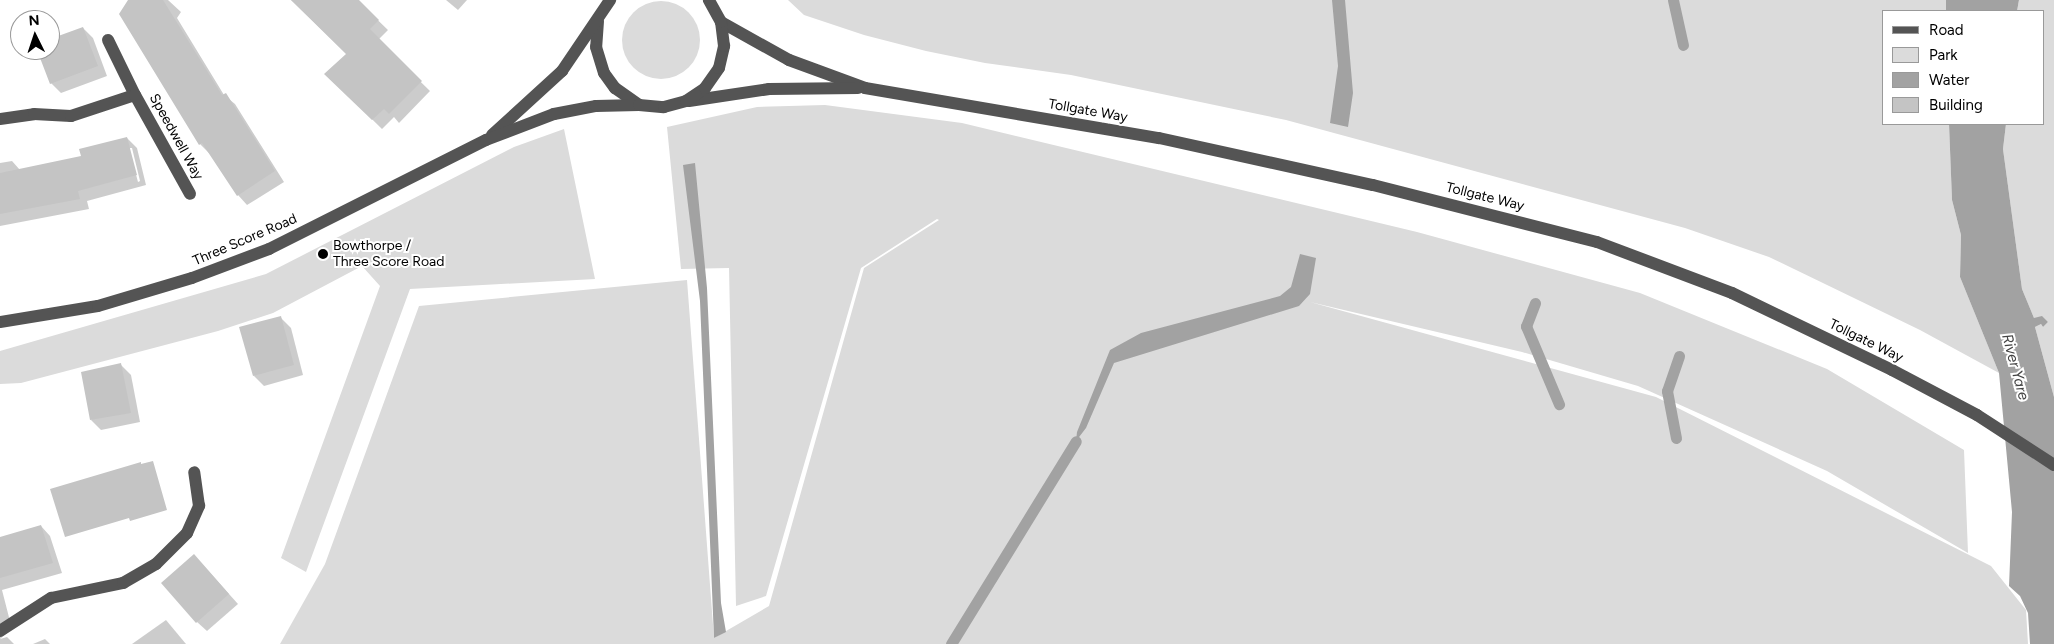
<!DOCTYPE html>
<style>
body{margin:0}
#map{position:relative;width:2054px;height:644px;overflow:hidden;background:#fff;font-family:Figtree,sans-serif}
div>[style]{position:absolute}
.green>*{inset:0;background:#dbdbdb}
.round{border-radius:50%}
.water>*{inset:0;background:#a2a2a2}
.shadow>*{inset:0;background:#0003}
.stream>*{height:11px;margin:-5.5px;padding:0 5.5px;transform-origin:5.5px;border-radius:5.5px;background:#a2a2a2}
.building>*{inset:0;background:#c4c4c4}
.minor>*{height:12px;margin:-6px;padding:0 6px;transform-origin:6px;border-radius:6px;background:#545454}
.dots>*{width:14px;height:14px;translate:-50% -50%;box-sizing:border-box;border:2px solid #fff;border-radius:50%}
span{translate:-50% -50%;white-space:nowrap;text-align:center;line-height:1.15;-webkit-text-stroke:4px #fff;paint-order:stroke}
.street-label{font-size:14px;color:#000}
.poi-label{font-size:14px;color:#000}
.left{translate:0 -50%;text-align:left}
.water-label{font-size:15px;color:#434343;font-style:italic}
.legend{position:absolute;left:1882px;top:10px;width:162px;height:115px;box-sizing:border-box;background:#fff;border:1px solid #999;margin:0;padding:6px 9px;list-style:none;font-size:15px;color:#000}
.legend li{display:flex;align-items:center;gap:10px;height:25px}
.legend b{width:25px;border:1px solid #999}
.north{position:absolute;left:10px;top:10px;width:50px;height:50px;box-sizing:border-box;background:#fff;border:1px solid #999;border-radius:50%;rotate:356deg;font-size:14px;font-weight:700;line-height:20px;text-align:center;color:#000}
.north::after{content:'';display:block;margin:auto;width:18px;height:22px;background:#000;clip-path:polygon(50% 0,100% 100%,50% 72%,0 100%)}
</style>
<div id="map">
<div class="green">
<div style="clip-path:polygon(788px 0,1946px 0,1946px 11px,1883px 11px,1883px 124px,1949px 124px,1952px 200px,1961px 235px,1960px 277px,1999px 373px,1920px 330px,1769px 257px,1685px 228px,1286px 120px,1071px 75px,985px 63px,926px 51px,864px 35px,804px 15px)"></div>
<div style="clip-path:polygon(2019px 0,2054px 0,2054px 397px,2035px 327px,2041px 324px,2043px 327px,2048px 322px,2034px 318px,2022px 289px,2003px 149px,2006px 124px,2043px 124px,2043px 11px,2017px 11px)"></div>
<div class="round" style="left:622px;top:1px;width:78px;height:78px"></div>
<div style="clip-path:polygon(825px 105px,962px 123px,1417px 232px,1640px 293px,1827px 369px,1964px 450px,1968px 553px,1827px 471px,1638px 386px,1522px 352px,1310px 302px,1656px 397px,1991px 566px,2026px 610px,2028px 644px,280px 644px,325px 564px,419px 306px,687px 280px,714px 638px,769px 606px,864px 268px,939px 220px,937px 219px,861px 268px,766px 596px,736px 606px,729px 268px,681px 269px,667px 127px,757px 107px)"></div>
<div style="clip-path:polygon(564px 129px,595px 279px,410px 289px,306px 572px,281px 558px,380px 286px,362px 266px,273px 313px,218px 331px,21px 383px,0 384px,0 351px,266px 274px,514px 147px)"></div>
</div>
<div class="water">
<div style="clip-path:polygon(1332px 0,1345px 0,1353px 93px,1348px 127px,1330px 123px,1338px 66px)"></div>
<div style="clip-path:polygon(1946px 0,2019px 0,2017px 11px,1946px 11px)"></div>
<div style="clip-path:polygon(1949px 124px,2006px 124px,2003px 149px,2022px 289px,2034px 318px,2042px 316px,2048px 322px,2043px 327px,2041px 324px,2035px 327px,2054px 397px,2054px 644px,2030px 644px,2028px 613px,2020px 596px,2009px 586px,2012px 512px,1999px 373px,1960px 277px,1961px 235px,1952px 200px)"></div>
<div style="clip-path:polygon(695px 163px,707px 288px,721px 603px,726px 632px,714px 638px,700px 301px,683px 165px)"></div>
<div style="clip-path:polygon(1300px 254px,1316px 258px,1310px 294px,1299px 306px,1114px 363px,1086px 428px,1076px 441px,1077px 432px,1110px 350px,1141px 333px,1280px 296px,1291px 287px)"></div>
</div>
<div class="shadow">
<div style="clip-path:polygon(129px 0,168px 0,181px 12px,177px 18px,224px 95px,235px 104px,284px 182px,247px 205px,238px 195px,210px 154px,200px 144px)"></div>
<div style="clip-path:polygon(291px 0,357px 0,388px 30px,378px 40px,430px 91px,399px 123px,394px 117px,382px 129px,326px 74px,347px 54px)"></div>
<div style="clip-path:polygon(446px 0,467px 0,458px 10px)"></div>
<div style="clip-path:polygon(83px 28px,93px 38px,107px 76px,61px 93px,51px 83px,38px 50px,50px 50px,50px 41px)"></div>
<div style="clip-path:polygon(evenodd,127px 138px,137px 148px,146px 185px,87px 201px,89px 209px,0 226px,0 163px,12px 161px,20px 170px,82px 157px,127px 138px,129px 148px,132px 148px,140px 181px,138px 182px,129px 148px)"></div>
<div style="clip-path:polygon(281px 318px,291px 328px,303px 375px,264px 386px,254px 376px)"></div>
<div style="clip-path:polygon(121px 365px,131px 375px,140px 422px,101px 430px,91px 420px)"></div>
<div style="clip-path:polygon(41px 526px,50px 536px,62px 573px,2px 590px,12px 629px,0 639px,0 538px)"></div>
<div style="clip-path:polygon(203px 565px,238px 604px,207px 631px,197px 622px)"></div>
<div style="clip-path:polygon(166px 620px,186px 644px,132px 644px)"></div>
<div style="clip-path:polygon(7px 637px,14px 644px,0 644px,0 639px)"></div>
<div style="clip-path:polygon(45px 639px,50px 644px,33px 644px)"></div>
</div>
<div class="stream">
<div style="left:1673px;top:0;width:46px;rotate:77.5deg"></div>
<div style="left:1535px;top:303px;width:25px;rotate:111deg"></div>
<div style="left:1526px;top:326px;width:85px;rotate:67.1deg"></div>
<div style="left:1676px;top:438px;width:48px;rotate:-100.8deg"></div>
<div style="left:1667px;top:391px;width:37px;rotate:-71deg"></div>
<div style="left:951px;top:644px;width:238px;rotate:-58.4deg"></div>
</div>
<div class="building">
<div style="clip-path:polygon(128px 0,163px 0,222px 95px,226px 93px,275px 171px,237px 196px,202px 143px,199px 145px,119px 14px)"></div>
<div style="clip-path:polygon(291px 0,359px 0,379px 20px,370px 29px,422px 81px,389px 114px,384px 109px,372px 120px,324px 74px,346px 54px)"></div>
<div style="clip-path:polygon(83px 27px,98px 66px,50px 84px,37px 50px,50px 50px,50px 39px)"></div>
<div style="clip-path:polygon(127px 137px,137px 175px,78px 191px,80px 199px,0 214px,0 173px,81px 156px,79px 149px)"></div>
<div style="clip-path:polygon(281px 316px,294px 365px,253px 376px,239px 327px)"></div>
<div style="clip-path:polygon(121px 363px,131px 413px,90px 420px,81px 372px)"></div>
<div style="clip-path:polygon(153px 461px,167px 510px,130px 521px,129px 518px,65px 537px,50px 489px,141px 462px,141px 464px)"></div>
<div style="clip-path:polygon(41px 525px,53px 563px,0 578px,0 537px)"></div>
<div style="clip-path:polygon(194px 554px,229px 594px,196px 623px,161px 583px)"></div>
</div>
<div class="minor">
<div style="left:598px;top:21px;width:26px;rotate:94deg"></div>
<div style="left:596px;top:47px;width:27px;rotate:73deg"></div>
<div style="left:604px;top:73px;width:19px;rotate:54deg"></div>
<div style="left:615px;top:88px;width:29px;rotate:35deg"></div>
<div style="left:721px;top:22px;width:78px;rotate:29.2deg"></div>
<div style="left:789px;top:60px;width:81px;rotate:20.2deg"></div>
<div style="left:865px;top:88px;width:298px;rotate:9.7deg"></div>
<div style="left:1159px;top:138px;width:219px;rotate:12.4deg"></div>
<div style="left:1373px;top:185px;width:231px;rotate:14.3deg"></div>
<div style="left:1597px;top:242px;width:144px;rotate:20.7deg"></div>
<div style="left:1732px;top:293px;width:178px;rotate:25.7deg"></div>
<div style="left:1892px;top:370px;width:96px;rotate:27.9deg"></div>
<div style="left:1977px;top:415px;width:92px;rotate:33deg"></div>
<div style="left:108px;top:40px;width:61px;rotate:63.9deg"></div>
<div style="left:689px;top:101px;width:81px;rotate:-8.5deg"></div>
<div style="left:769px;top:89px;width:89px;rotate:-0.6deg"></div>
<div style="left:0;top:119px;width:34px;rotate:-8deg"></div>
<div style="left:34px;top:114px;width:37px;rotate:3deg"></div>
<div style="left:71px;top:116px;width:67px;rotate:-18.2deg"></div>
<div style="left:135px;top:95px;width:113px;rotate:60.9deg"></div>
<div style="left:492px;top:135px;width:95px;rotate:-42.4deg"></div>
<div style="left:562px;top:71px;width:86px;rotate:-55.9deg"></div>
<div style="left:0;top:322px;width:99px;rotate:-9.3deg"></div>
<div style="left:98px;top:306px;width:98px;rotate:-16.6deg"></div>
<div style="left:192px;top:278px;width:82px;rotate:-20.6deg"></div>
<div style="left:269px;top:249px;width:243px;rotate:-26.7deg"></div>
<div style="left:486px;top:140px;width:73px;rotate:-20.9deg"></div>
<div style="left:554px;top:114px;width:43px;rotate:-10.8deg"></div>
<div style="left:596px;top:106px;width:43px;rotate:-1.3deg"></div>
<div style="left:639px;top:105px;width:25px;rotate:5deg"></div>
<div style="left:664px;top:107px;width:23px;rotate:-15deg"></div>
<div style="left:686px;top:101px;width:23px;rotate:-34deg"></div>
<div style="left:705px;top:88px;width:24px;rotate:-55deg"></div>
<div style="left:719px;top:68px;width:23px;rotate:-77deg"></div>
<div style="left:724px;top:46px;width:24px;rotate:-97deg"></div>
<div style="left:721px;top:22px;width:25px;rotate:-119deg"></div>
<div style="left:0;top:631px;width:61px;rotate:-32.9deg"></div>
<div style="left:51px;top:598px;width:74px;rotate:-11.8deg"></div>
<div style="left:123px;top:583px;width:38px;rotate:-30deg"></div>
<div style="left:156px;top:564px;width:44px;rotate:-45deg"></div>
<div style="left:187px;top:533px;width:30px;rotate:-66deg"></div>
<div style="left:199px;top:506px;width:34px;rotate:-98deg"></div>
</div>
<div class="dots">
<div style="left:323px;top:254px;background:#000"></div>
</div>
<div class="street-label">
<span style="left:1088px;top:111px;rotate:10deg">Tollgate Way</span>
<span style="left:176px;top:137px;rotate:61deg">Speedwell Way</span>
<span style="left:1485px;top:197px;rotate:14deg">Tollgate Way</span>
<span style="left:245px;top:240px;rotate:-23deg">Three Score Road</span>
<span style="left:1866px;top:341px;rotate:26deg">Tollgate Way</span>
</div>
<div class="poi-label">
<span class="left" style="left:333px;top:254px">Bowthorpe /<br>Three Score Road</span>
</div>
<div class="water-label">
<span style="left:2015px;top:367px;rotate:75deg">River Yare</span>
</div>
<ul class="legend">
<li><b style="height:6px;background:#545454"></b>Road</li>
<li><b style="height:14px;background:#dbdbdb"></b>Park</li>
<li><b style="height:14px;background:#a2a2a2"></b>Water</li>
<li><b style="height:14px;background:#c4c4c4"></b>Building</li>
</ul>
<div class="north">N</div>
</div>
